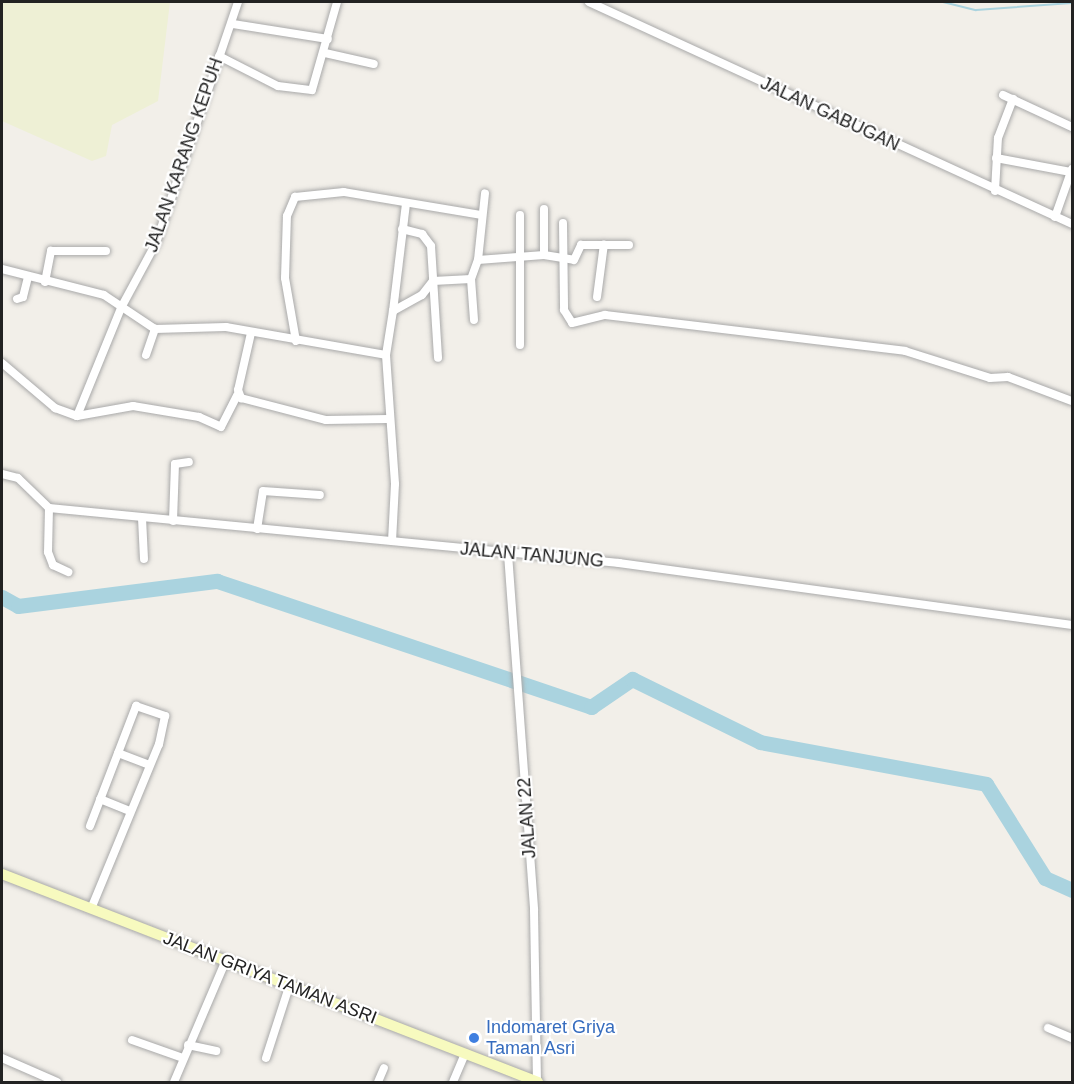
<!DOCTYPE html>
<style>
body{margin:0}
#map{position:relative;width:1074px;height:1084px;overflow:hidden;background:#f2efe9;font-family:Helvetica,sans-serif}
div>[style]{position:absolute}
.farmland>*{inset:0;background:#eef0d5}
.stream>*{height:2px;margin:-1px;padding:0 1px;transform-origin:1px;border-radius:1px;background:#aad3df}
.river>*{height:15px;margin:-7.5px;padding:0 7.5px;transform-origin:7.5px;border-radius:7.5px;background:#aad3df}
.roads{filter:drop-shadow(0 0 2px #a9a9a9) drop-shadow(0 0 2px #a9a9a9)}
.street>*{height:8px;margin:-4px;padding:0 4px;transform-origin:4px;border-radius:4px;background:#fff}
.secondary>*{height:10px;margin:-5px;padding:0 5px;transform-origin:5px;border-radius:5px;background:#f7fabf}
.dots>*{width:16px;height:16px;translate:-50% -50%;box-sizing:border-box;border:3px solid #fff;border-radius:50%}
span{translate:-50% -50%;white-space:nowrap;text-align:center;line-height:1.15;-webkit-text-stroke:4.5px #fff;paint-order:stroke}
.street-label{font-size:18px;color:#222}
.shop-label{font-size:18px;color:#366cbe}
.left{translate:0 -50%;text-align:left}
.frame{position:absolute;inset:0;border:3px solid #222;pointer-events:none}
</style>
<div id="map">
<div class="farmland">
<div style="clip-path:polygon(2px 2px,170px 2px,158px 101px,112px 125px,106px 156px,92px 161px,2px 121px)"></div>
</div>
<div class="stream">
<div style="left:943px;top:2px;width:34px;rotate:14deg"></div>
<div style="left:976px;top:10px;width:96px;rotate:-4.2deg"></div>
</div>
<div class="river">
<div style="left:2px;top:597px;width:18px;rotate:29deg"></div>
<div style="left:18px;top:606px;width:201px;rotate:-7.2deg"></div>
<div style="left:217px;top:581px;width:395px;rotate:18.6deg"></div>
<div style="left:591px;top:707px;width:50px;rotate:-34.3deg"></div>
<div style="left:632px;top:679px;width:143px;rotate:26.2deg"></div>
<div style="left:760px;top:742px;width:230px;rotate:10.5deg"></div>
<div style="left:986px;top:784px;width:111px;rotate:57.9deg"></div>
<div style="left:1045px;top:878px;width:30px;rotate:24deg"></div>
</div>
<div class="roads">
<div class="street">
<div style="left:589px;top:2px;width:532px;rotate:24.68deg"></div>
<div style="left:233px;top:24px;width:96px;rotate:9deg"></div>
<div style="left:325px;top:53px;width:50px;rotate:12.7deg"></div>
<div style="left:219px;top:56px;width:66px;rotate:27deg"></div>
<div style="left:278px;top:86px;width:34px;rotate:7deg"></div>
<div style="left:312px;top:90px;width:91px;rotate:-74.1deg"></div>
<div style="left:1003px;top:95px;width:76px;rotate:24.9deg"></div>
<div style="left:996px;top:158px;width:76px;rotate:10.6deg"></div>
<div style="left:995px;top:191px;width:53px;rotate:-86.8deg"></div>
<div style="left:998px;top:138px;width:42px;rotate:-69deg"></div>
<div style="left:1055px;top:217px;width:51px;rotate:-70.5deg"></div>
<div style="left:563px;top:223px;width:87px;rotate:89.3deg"></div>
<div style="left:564px;top:310px;width:15px;rotate:58deg"></div>
<div style="left:572px;top:323px;width:34px;rotate:-14deg"></div>
<div style="left:605px;top:315px;width:302px;rotate:6.8deg"></div>
<div style="left:905px;top:351px;width:89px;rotate:17.6deg"></div>
<div style="left:990px;top:378px;width:18px;rotate:-3deg"></div>
<div style="left:1008px;top:377px;width:68px;rotate:20.6deg"></div>
<div style="left:402px;top:229px;width:21px;rotate:14deg"></div>
<div style="left:422px;top:234px;width:15px;rotate:53deg"></div>
<div style="left:431px;top:246px;width:112px;rotate:86.4deg"></div>
<div style="left:544px;top:255px;width:46px;rotate:-90deg"></div>
<div style="left:478px;top:260px;width:67px;rotate:-84deg"></div>
<div style="left:2px;top:269px;width:105px;rotate:14.3deg"></div>
<div style="left:104px;top:295px;width:61px;rotate:33.7deg"></div>
<div style="left:155px;top:329px;width:71px;rotate:-1.6deg"></div>
<div style="left:226px;top:327px;width:162px;rotate:9.9deg"></div>
<div style="left:386px;top:355px;width:45px;rotate:-81deg"></div>
<div style="left:393px;top:311px;width:33px;rotate:-29deg"></div>
<div style="left:422px;top:295px;width:18px;rotate:-52deg"></div>
<div style="left:433px;top:281px;width:38px;rotate:-3deg"></div>
<div style="left:471px;top:279px;width:20px;rotate:-70deg"></div>
<div style="left:478px;top:260px;width:66px;rotate:-4.3deg"></div>
<div style="left:544px;top:255px;width:30px;rotate:9deg"></div>
<div style="left:574px;top:260px;width:17px;rotate:-65deg"></div>
<div style="left:581px;top:245px;width:48px"></div>
<div style="left:471px;top:279px;width:41px;rotate:85.8deg"></div>
<div style="left:45px;top:282px;width:32px;rotate:-79deg"></div>
<div style="left:51px;top:251px;width:55px"></div>
<div style="left:597px;top:297px;width:53px;rotate:-82.5deg"></div>
<div style="left:17px;top:299px;width:6px;rotate:-18deg"></div>
<div style="left:23px;top:297px;width:21px;rotate:-76deg"></div>
<div style="left:393px;top:311px;width:108px;rotate:-83.1deg"></div>
<div style="left:251px;top:333px;width:58px;rotate:102.8deg"></div>
<div style="left:238px;top:390px;width:9px;rotate:69deg"></div>
<div style="left:241px;top:398px;width:88px;rotate:14.5deg"></div>
<div style="left:326px;top:420px;width:62px;rotate:-0.9deg"></div>
<div style="left:296px;top:341px;width:64px;rotate:-99.9deg"></div>
<div style="left:285px;top:278px;width:62px;rotate:-88.2deg"></div>
<div style="left:287px;top:216px;width:21px;rotate:-67deg"></div>
<div style="left:295px;top:197px;width:49px;rotate:-5.8deg"></div>
<div style="left:344px;top:192px;width:139px;rotate:9.5deg"></div>
<div style="left:520px;top:345px;width:130px;rotate:-90deg"></div>
<div style="left:146px;top:355px;width:28px;rotate:-71deg"></div>
<div style="left:386px;top:355px;width:129px;rotate:86deg"></div>
<div style="left:395px;top:484px;width:57px;rotate:93deg"></div>
<div style="left:2px;top:363px;width:70px;rotate:40.3deg"></div>
<div style="left:55px;top:408px;width:23px;rotate:20deg"></div>
<div style="left:77px;top:416px;width:57px;rotate:-10.1deg"></div>
<div style="left:133px;top:406px;width:67px;rotate:9.5deg"></div>
<div style="left:199px;top:417px;width:24px;rotate:24deg"></div>
<div style="left:221px;top:427px;width:36px;rotate:-63deg"></div>
<div style="left:77px;top:416px;width:119px;rotate:-67.8deg"></div>
<div style="left:122px;top:306px;width:72px;rotate:-61.6deg"></div>
<div style="left:156px;top:243px;width:255px;rotate:-71.2deg"></div>
<div style="left:2px;top:474px;width:16px;rotate:14deg"></div>
<div style="left:18px;top:478px;width:43px;rotate:44.1deg"></div>
<div style="left:49px;top:508px;width:573px;rotate:5.51deg"></div>
<div style="left:619px;top:563px;width:457px;rotate:7.8deg"></div>
<div style="left:49px;top:508px;width:44px;rotate:91.3deg"></div>
<div style="left:48px;top:552px;width:14px;rotate:69deg"></div>
<div style="left:53px;top:565px;width:17px;rotate:25deg"></div>
<div style="left:142px;top:518px;width:41px;rotate:87.2deg"></div>
<div style="left:173px;top:521px;width:57px;rotate:-88deg"></div>
<div style="left:175px;top:464px;width:14px;rotate:-8deg"></div>
<div style="left:257px;top:529px;width:38px;rotate:-81deg"></div>
<div style="left:263px;top:491px;width:57px;rotate:4deg"></div>
<div style="left:508px;top:554px;width:357px;rotate:85.8deg"></div>
<div style="left:534px;top:910px;width:172px;rotate:89deg"></div>
<div style="left:118px;top:753px;width:33px;rotate:21deg"></div>
<div style="left:100px;top:799px;width:32px;rotate:22deg"></div>
<div style="left:90px;top:826px;width:129px;rotate:-69deg"></div>
<div style="left:136px;top:706px;width:31px;rotate:19deg"></div>
<div style="left:165px;top:716px;width:29px;rotate:102deg"></div>
<div style="left:159px;top:744px;width:178px;rotate:112.4deg"></div>
<div style="left:1048px;top:1028px;width:26px;rotate:23deg"></div>
<div style="left:132px;top:1040px;width:54px;rotate:19.4deg"></div>
<div style="left:188px;top:1045px;width:29px;rotate:12deg"></div>
<div style="left:2px;top:1058px;width:60px;rotate:23.6deg"></div>
<div style="left:266px;top:1058px;width:75px;rotate:-72.1deg"></div>
<div style="left:174px;top:1082px;width:133px;rotate:-66.9deg"></div>
<div style="left:378px;top:1082px;width:15px;rotate:-67deg"></div>
<div style="left:453px;top:1082px;width:30px;rotate:-67deg"></div>
</div>
<div class="secondary">
<div style="left:2px;top:874px;width:575px;rotate:21.21deg"></div>
</div>
</div>
<div class="dots">
<div style="left:474px;top:1038px;background:#3f7fe0"></div>
</div>
<div class="street-label">
<span style="left:830px;top:114px;rotate:25deg">JALAN GABUGAN</span>
<span style="left:184px;top:155px;rotate:-71deg">JALAN KARANG KEPUH</span>
<span style="left:532px;top:555px;rotate:5deg">JALAN TANJUNG</span>
<span style="left:527px;top:818px;rotate:-94deg">JALAN 22</span>
<span style="left:270px;top:978px;rotate:21deg">JALAN GRIYA TAMAN ASRI</span>
</div>
<div class="shop-label">
<span class="left" style="left:486px;top:1038px">Indomaret Griya<br>Taman Asri</span>
</div>
<div class="frame"></div>
</div>
